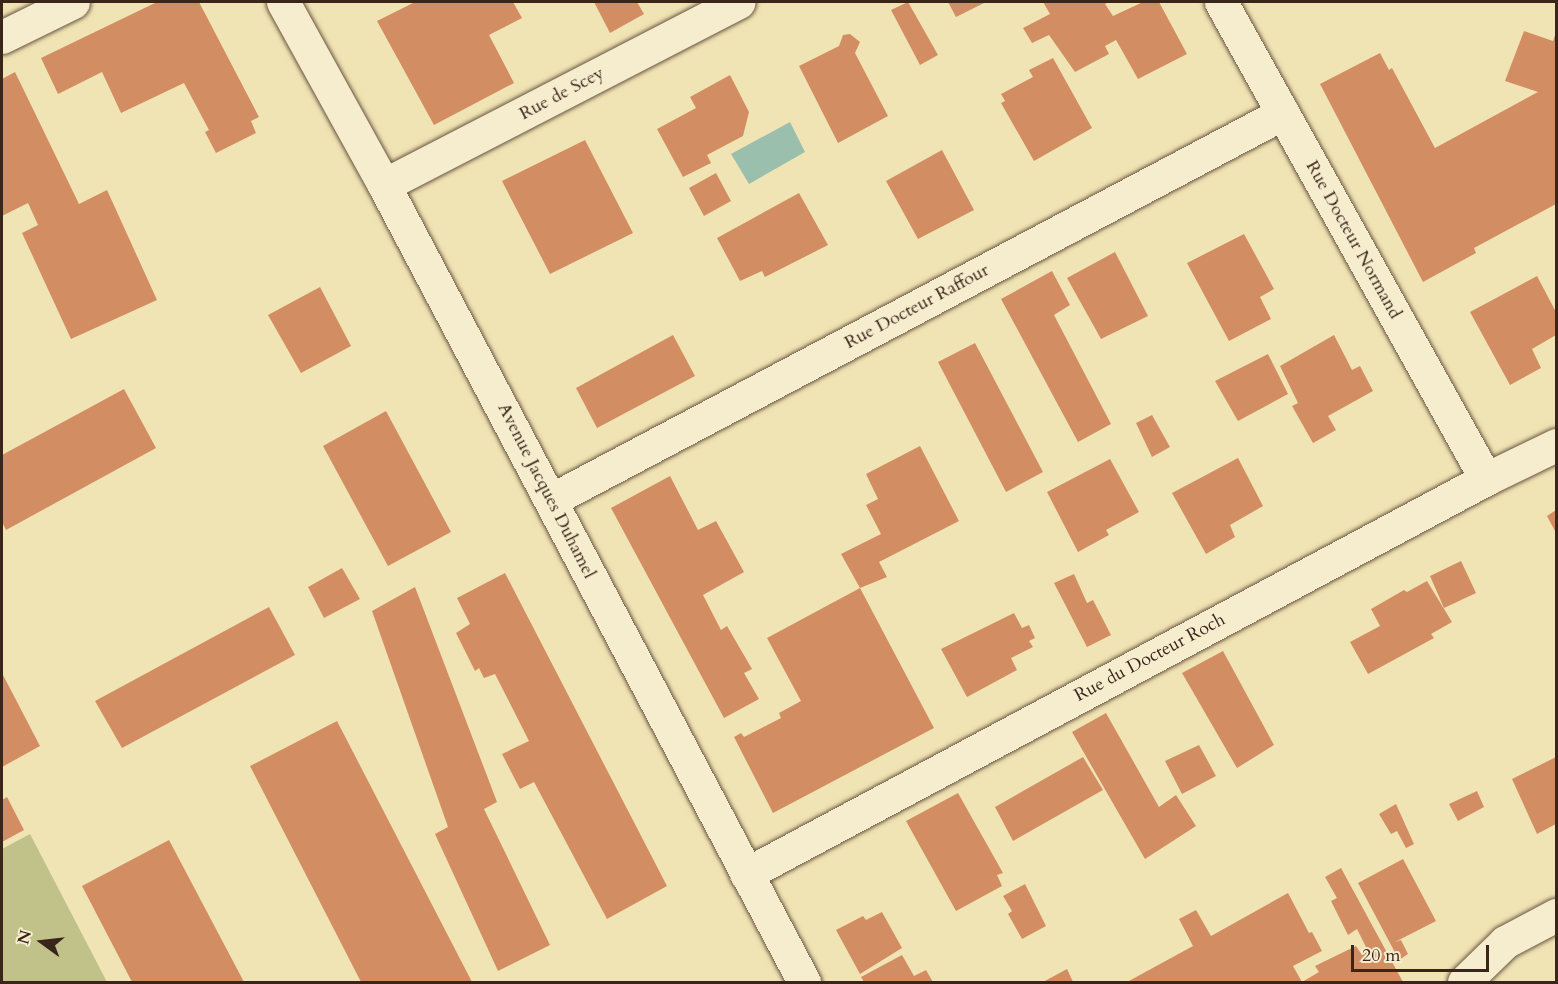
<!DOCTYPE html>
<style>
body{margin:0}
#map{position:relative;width:1558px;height:984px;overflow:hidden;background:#f1e4b4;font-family:Cardo,serif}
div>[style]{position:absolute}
.green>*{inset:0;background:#c0c289}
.water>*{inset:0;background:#9bbfad}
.building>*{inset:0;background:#d28e62}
.roads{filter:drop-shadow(0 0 2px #685541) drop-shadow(0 0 2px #685541)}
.minor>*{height:33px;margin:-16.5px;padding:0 16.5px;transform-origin:16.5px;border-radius:16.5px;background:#f6edce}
.secondary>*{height:33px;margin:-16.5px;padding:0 16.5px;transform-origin:16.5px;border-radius:16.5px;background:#f6edce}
span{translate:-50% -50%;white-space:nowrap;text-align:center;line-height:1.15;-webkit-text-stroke:4.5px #f6edce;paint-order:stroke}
.street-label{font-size:18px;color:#3a251b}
.frame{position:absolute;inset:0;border:3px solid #3a251b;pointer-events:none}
.north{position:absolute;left:12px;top:912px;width:60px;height:60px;-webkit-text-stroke:4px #f6edce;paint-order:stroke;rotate:285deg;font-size:16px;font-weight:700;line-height:24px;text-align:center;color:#3a251b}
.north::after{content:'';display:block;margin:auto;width:21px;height:27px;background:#3a251b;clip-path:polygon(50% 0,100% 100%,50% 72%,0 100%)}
.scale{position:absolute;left:1351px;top:945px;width:138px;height:27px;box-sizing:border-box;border:3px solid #3a251b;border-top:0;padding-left:8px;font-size:18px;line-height:21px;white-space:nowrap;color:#3a251b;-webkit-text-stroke:4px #f6edce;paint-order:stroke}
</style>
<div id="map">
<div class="green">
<div style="clip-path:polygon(30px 834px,107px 982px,2px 982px,2px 849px)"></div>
</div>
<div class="water">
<div style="clip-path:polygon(790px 122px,805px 152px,749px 184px,731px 154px)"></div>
</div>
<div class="building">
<div style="clip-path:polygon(157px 2px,199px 2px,259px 117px,251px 121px,256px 133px,216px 153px,205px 132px,209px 130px,184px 83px,121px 113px,102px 72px,58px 94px,41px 58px)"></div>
<div style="clip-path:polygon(415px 2px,513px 2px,522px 18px,489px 35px,514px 83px,434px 125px,377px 21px)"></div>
<div style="clip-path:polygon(594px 2px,637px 2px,644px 14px,610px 33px)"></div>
<div style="clip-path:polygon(908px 2px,938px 55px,920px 65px,891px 10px)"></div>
<div style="clip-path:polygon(948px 2px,986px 2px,956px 17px)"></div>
<div style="clip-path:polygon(1043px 2px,1109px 2px,1105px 4px,1113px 16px,1143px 2px,1159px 2px,1187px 54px,1138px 79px,1116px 40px,1105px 46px,1109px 54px,1075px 72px,1049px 35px,1032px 43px,1023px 28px,1050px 14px)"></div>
<div style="clip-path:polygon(1524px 31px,1553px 41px,1556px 32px,1556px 204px,1474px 248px,1476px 253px,1423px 282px,1320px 84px,1380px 53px,1389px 70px,1392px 68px,1435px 148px,1538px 92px,1505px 81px)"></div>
<div style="clip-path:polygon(850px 34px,860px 42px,855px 53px,888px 116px,838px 143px,799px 66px,839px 46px,843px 35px)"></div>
<div style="clip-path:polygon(1053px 58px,1092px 128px,1034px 161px,1001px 103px,1005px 101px,1001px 94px,1033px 77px,1029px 70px)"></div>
<div style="clip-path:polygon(15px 72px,79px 204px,107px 190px,157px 300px,71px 339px,22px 233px,38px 225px,28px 203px,2px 216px,2px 79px)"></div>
<div style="clip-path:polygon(730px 75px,749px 112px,743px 136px,707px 155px,711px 163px,683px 177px,657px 129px,696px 108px,690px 97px)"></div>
<div style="clip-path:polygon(585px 140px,633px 233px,550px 274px,502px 181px)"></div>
<div style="clip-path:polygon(942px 150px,974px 210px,918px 239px,886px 181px)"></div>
<div style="clip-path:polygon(716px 173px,731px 201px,704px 216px,689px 188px)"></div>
<div style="clip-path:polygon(799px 193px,828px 245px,765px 277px,762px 271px,740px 281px,717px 238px)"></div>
<div style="clip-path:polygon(1244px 234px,1274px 289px,1260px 297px,1271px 319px,1229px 341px,1187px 263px)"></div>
<div style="clip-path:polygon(1115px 252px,1148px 316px,1101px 339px,1067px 278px)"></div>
<div style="clip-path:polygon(1052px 271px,1070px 305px,1054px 315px,1111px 424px,1078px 442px,1001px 299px)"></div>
<div style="clip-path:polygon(1537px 276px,1556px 312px,1556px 335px,1532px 349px,1541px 368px,1510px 385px,1470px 312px)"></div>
<div style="clip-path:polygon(320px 287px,351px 346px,301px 373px,268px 315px)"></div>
<div style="clip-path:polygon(673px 335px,695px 376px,597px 428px,576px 388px)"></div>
<div style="clip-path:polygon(1334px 335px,1352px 370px,1360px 366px,1373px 391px,1328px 416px,1336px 430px,1313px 443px,1292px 406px,1298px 403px,1280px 366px)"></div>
<div style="clip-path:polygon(975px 343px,1043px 472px,1006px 492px,938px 362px)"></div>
<div style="clip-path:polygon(1268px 354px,1288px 394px,1238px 421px,1215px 381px)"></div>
<div style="clip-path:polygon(124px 389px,156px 448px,6px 530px,2px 522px,2px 455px)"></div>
<div style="clip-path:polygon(386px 411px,451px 532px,388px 566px,323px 446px)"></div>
<div style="clip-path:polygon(1152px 415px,1170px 447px,1152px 457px,1136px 423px)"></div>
<div style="clip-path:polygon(920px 446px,959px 521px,879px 562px,887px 577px,860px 588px,841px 554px,881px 534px,866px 505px,878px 499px,866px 474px)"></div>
<div style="clip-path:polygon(1238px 458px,1263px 506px,1230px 525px,1235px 537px,1206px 554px,1172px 493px)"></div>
<div style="clip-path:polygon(1110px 459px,1139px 512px,1106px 530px,1109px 535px,1078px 552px,1047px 492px)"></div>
<div style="clip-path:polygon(670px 476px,698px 530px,716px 521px,744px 572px,703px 595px,721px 630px,727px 626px,752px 669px,744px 673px,759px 699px,724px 718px,611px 508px)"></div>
<div style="clip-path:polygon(1556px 510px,1556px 533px,1547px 516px)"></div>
<div style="clip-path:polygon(1461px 561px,1476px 593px,1444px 608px,1430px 576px)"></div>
<div style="clip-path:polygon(342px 568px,360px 599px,324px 618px,308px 587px)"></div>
<div style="clip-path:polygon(505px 573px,667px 886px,607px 919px,534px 782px,520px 789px,502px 754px,529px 741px,495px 674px,484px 678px,479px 668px,475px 671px,456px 633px,470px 624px,457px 598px)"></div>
<div style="clip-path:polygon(1074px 574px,1087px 603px,1093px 600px,1111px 635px,1087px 647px,1054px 583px)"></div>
<div style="clip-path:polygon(1427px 581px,1452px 622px,1431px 634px,1434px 638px,1368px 674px,1350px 642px,1380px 626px,1371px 609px,1404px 590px,1407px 592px)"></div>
<div style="clip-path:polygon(415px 587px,497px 802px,484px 809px,550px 945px,498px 971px,435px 834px,448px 827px,372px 611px)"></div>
<div style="clip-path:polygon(860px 588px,934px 728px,773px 813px,734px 737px,741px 733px,744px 737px,781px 718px,779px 713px,801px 701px,767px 638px)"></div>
<div style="clip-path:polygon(269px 607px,295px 655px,122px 748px,95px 701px)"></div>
<div style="clip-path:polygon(1014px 613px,1022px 628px,1029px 625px,1035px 638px,1029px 641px,1033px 647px,1011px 658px,1017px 670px,967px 697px,941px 649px)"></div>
<div style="clip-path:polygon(1223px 651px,1274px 745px,1237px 768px,1182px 673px)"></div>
<div style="clip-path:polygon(2px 673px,40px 746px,2px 767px)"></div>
<div style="clip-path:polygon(1106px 713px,1159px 807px,1176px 795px,1196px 826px,1145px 859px,1072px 732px)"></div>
<div style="clip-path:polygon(337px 721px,472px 982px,361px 982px,250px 766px)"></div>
<div style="clip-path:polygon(1199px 745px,1216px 776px,1182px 794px,1165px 761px)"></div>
<div style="clip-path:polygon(1083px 757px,1103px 790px,1013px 841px,995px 807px)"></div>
<div style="clip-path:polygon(1556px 757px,1556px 824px,1537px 834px,1512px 779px)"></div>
<div style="clip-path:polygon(1477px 791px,1484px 807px,1458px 821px,1449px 804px)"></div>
<div style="clip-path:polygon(958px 793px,1003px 873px,997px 875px,1002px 886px,956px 911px,906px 821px)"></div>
<div style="clip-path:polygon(7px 797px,24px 830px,2px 842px,2px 800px)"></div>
<div style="clip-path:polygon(1396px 804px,1414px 844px,1406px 848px,1397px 831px,1391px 834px,1379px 814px)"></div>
<div style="clip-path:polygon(169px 840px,244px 982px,132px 982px,82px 886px)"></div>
<div style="clip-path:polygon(1403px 859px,1436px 921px,1395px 942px,1401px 940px,1408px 954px,1399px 960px,1358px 883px)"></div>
<div style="clip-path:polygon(1341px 868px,1403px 982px,1127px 982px,1193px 946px,1179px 919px,1196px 910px,1211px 936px,1288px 893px,1309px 933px,1312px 932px,1322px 951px,1293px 966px,1302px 982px,1319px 972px,1315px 966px,1356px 946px,1362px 955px,1368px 951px,1357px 929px,1348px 935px,1331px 901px,1337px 898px,1325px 877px)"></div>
<div style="clip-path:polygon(1025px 884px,1046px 926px,1022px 939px,1008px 914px,1012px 911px,1003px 896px)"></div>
<div style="clip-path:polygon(882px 912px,902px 948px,860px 974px,836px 930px,863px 916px,866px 920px)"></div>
<div style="clip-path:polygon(902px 955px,914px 976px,926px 970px,933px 982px,864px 982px,861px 977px)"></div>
<div style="clip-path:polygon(1067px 969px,1073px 982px,1043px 982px)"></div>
</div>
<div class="roads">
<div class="minor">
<div style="left:1221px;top:2px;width:546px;rotate:60.95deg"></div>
<div style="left:2px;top:37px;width:79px;rotate:-26.2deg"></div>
<div style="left:384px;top:185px;width:399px;rotate:-27.3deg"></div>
<div style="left:551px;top:500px;width:828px;rotate:-27.86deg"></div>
<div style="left:746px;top:874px;width:839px;rotate:-28.09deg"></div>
<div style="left:1486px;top:479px;width:78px;rotate:-25.9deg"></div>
<div style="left:1464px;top:982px;width:57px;rotate:-44.3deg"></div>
<div style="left:1505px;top:942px;width:58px;rotate:-27.9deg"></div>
</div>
<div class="secondary">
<div style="left:283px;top:2px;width:209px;rotate:61.1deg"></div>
<div style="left:384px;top:185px;width:901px;rotate:62.21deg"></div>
</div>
</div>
<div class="street-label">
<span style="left:562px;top:94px;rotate:-28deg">Rue de Scey</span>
<span style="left:1353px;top:240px;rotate:61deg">Rue Docteur Normand</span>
<span style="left:917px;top:307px;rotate:-28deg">Rue Docteur Raffour</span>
<span style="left:546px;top:491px;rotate:63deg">Avenue Jacques Duhamel</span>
<span style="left:1150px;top:658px;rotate:-28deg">Rue du Docteur Roch</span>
</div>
<div class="frame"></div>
<div class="north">N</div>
<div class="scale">20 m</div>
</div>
